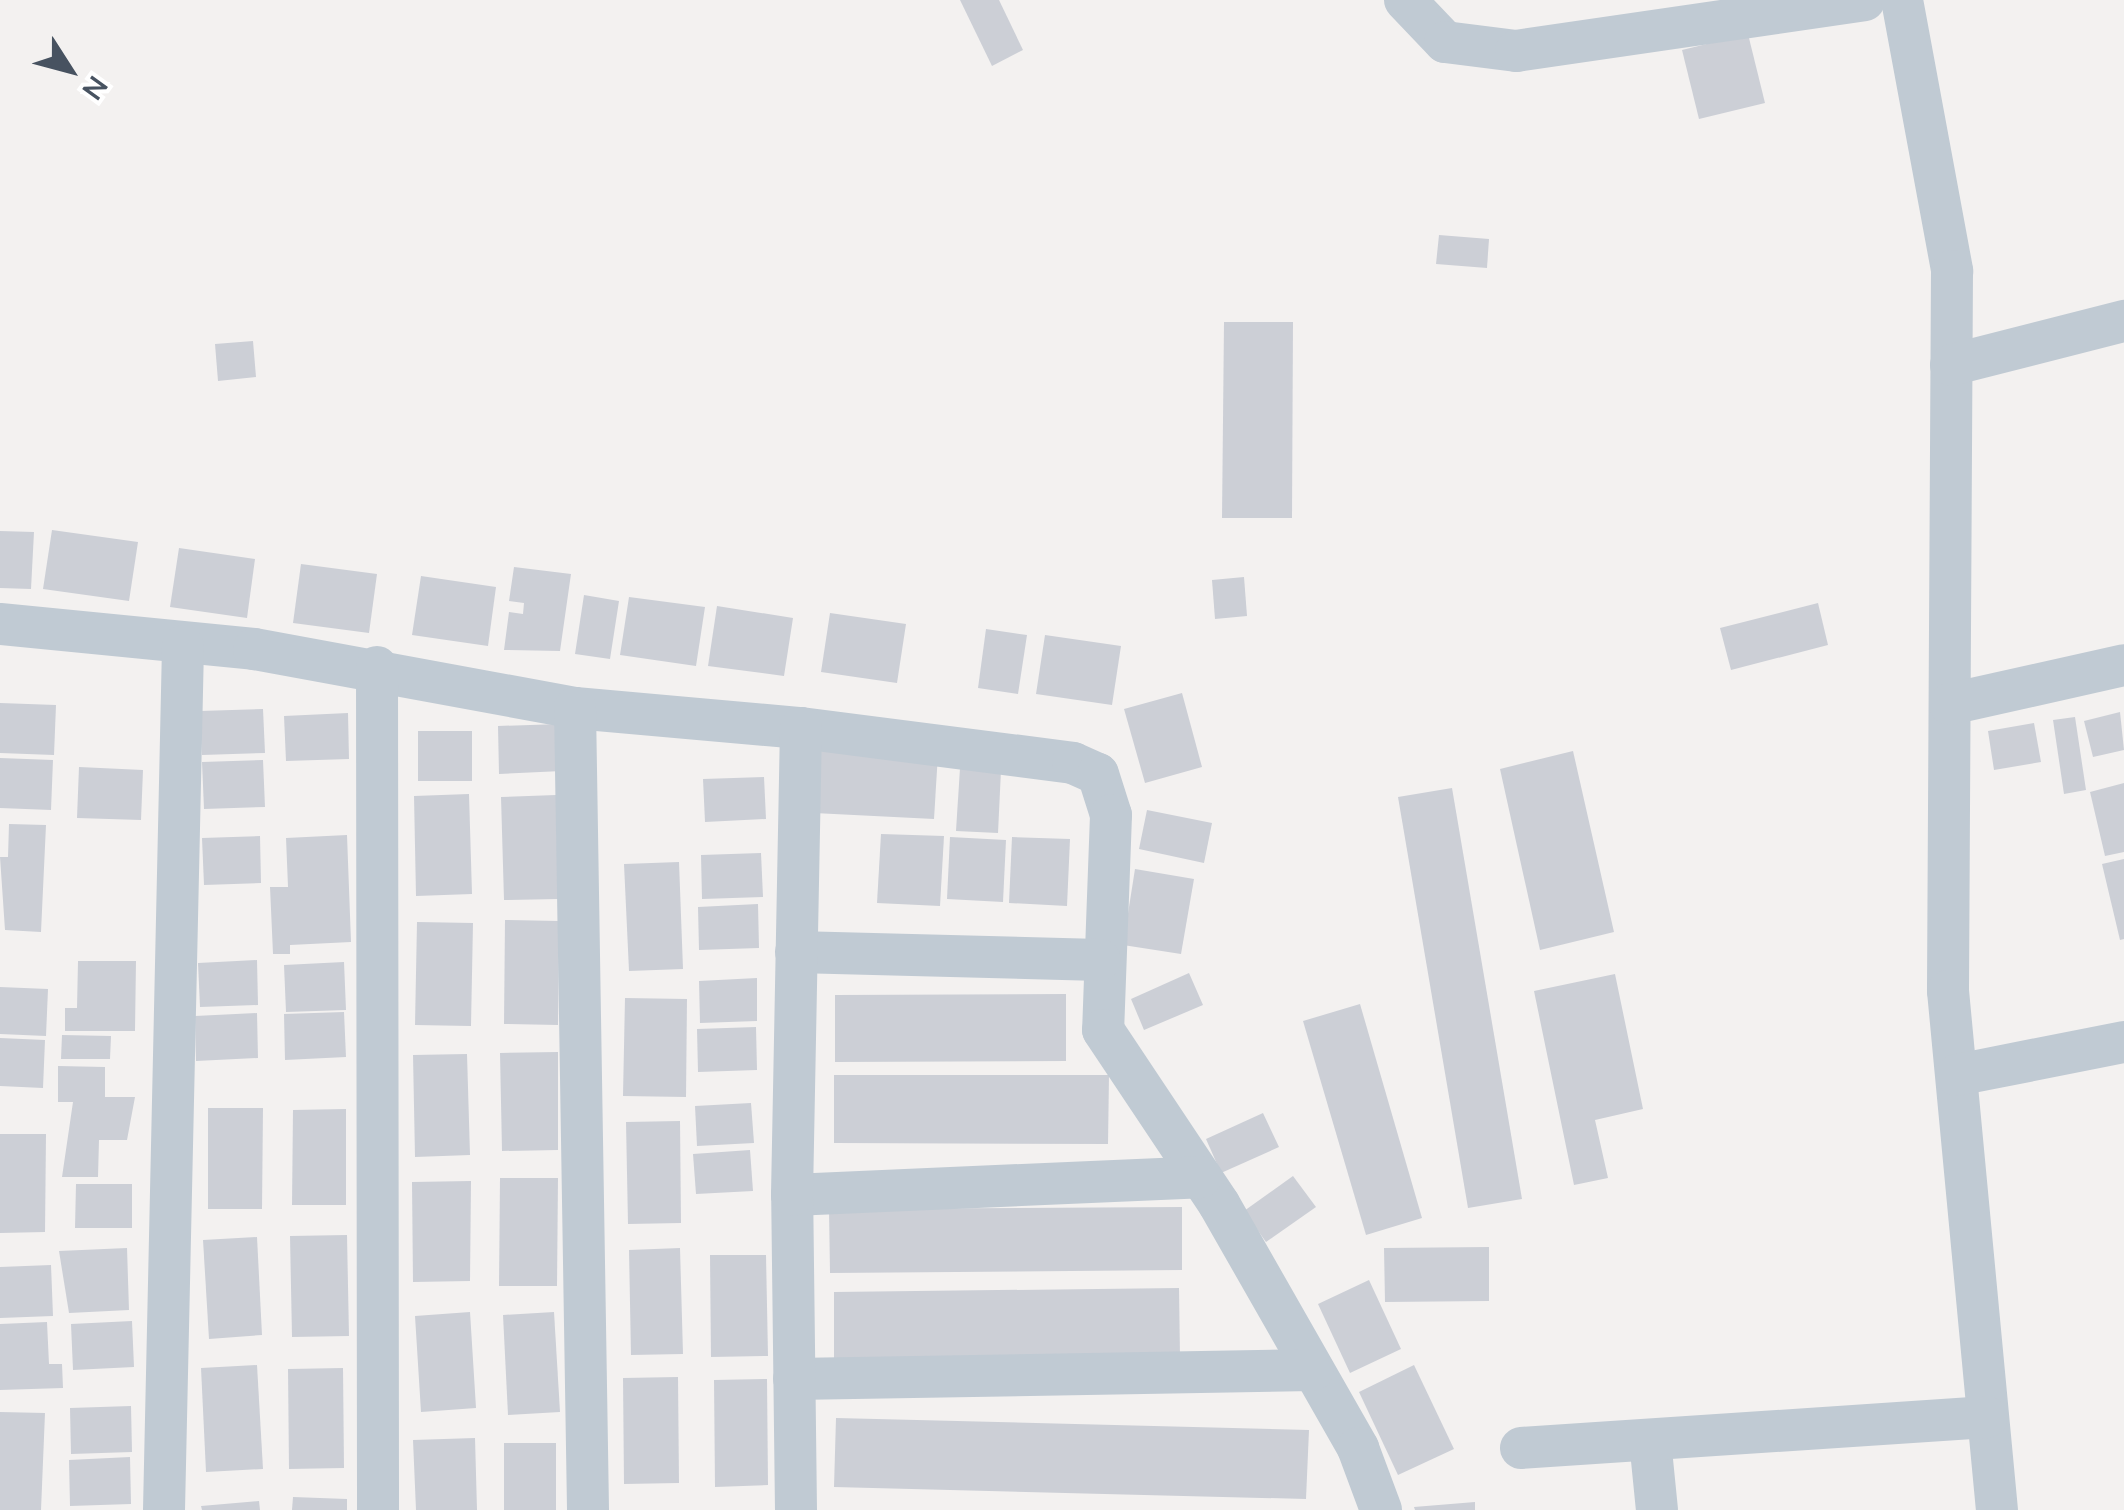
<!DOCTYPE html>
<style>
body{margin:0}
#map{position:relative;width:2124px;height:1510px;overflow:hidden;background:#f3f1f0;font-family:"Nunito Sans",sans-serif}
div>[style]{position:absolute}
.building>*{inset:0;background:#cccfd6}
.minor>*{height:42px;margin:-21px;padding:0 21px;transform-origin:21px;border-radius:21px;background:#c0cad3}
span{translate:-50% -50%;white-space:nowrap;text-align:center;line-height:1.15;-webkit-text-stroke:8px #fff;paint-order:stroke}
.north{position:absolute;left:20px;top:20px;width:100px;height:100px;-webkit-text-stroke:8px #fff;paint-order:stroke;rotate:126deg;font-size:28px;font-weight:700;line-height:40px;text-align:center;color:#475260}
.north::after{content:'';display:block;margin:auto;width:35px;height:45px;background:#475260;clip-path:polygon(50% 0,100% 100%,50% 72%,0 100%)}
</style>
<div id="map">
<div class="building">
<div style="clip-path:polygon(960px 0,999px 0,1023px 50px,992px 66px)"></div>
<div style="clip-path:polygon(1748px 34px,1765px 103px,1699px 119px,1682px 50px)"></div>
<div style="clip-path:polygon(1439px 235px,1489px 239px,1487px 268px,1436px 264px)"></div>
<div style="clip-path:polygon(1224px 322px,1293px 322px,1292px 518px,1222px 518px)"></div>
<div style="clip-path:polygon(253px 341px,256px 377px,218px 381px,215px 344px)"></div>
<div style="clip-path:polygon(52px 530px,138px 542px,129px 601px,43px 589px)"></div>
<div style="clip-path:polygon(0 531px,34px 532px,31px 589px,0 588px)"></div>
<div style="clip-path:polygon(179px 548px,255px 559px,247px 618px,170px 607px)"></div>
<div style="clip-path:polygon(301px 564px,377px 574px,369px 633px,293px 623px)"></div>
<div style="clip-path:polygon(514px 567px,571px 574px,560px 651px,504px 650px,509px 612px,523px 614px,524px 603px,509px 601px)"></div>
<div style="clip-path:polygon(421px 576px,496px 587px,488px 646px,412px 635px)"></div>
<div style="clip-path:polygon(1244px 577px,1247px 616px,1215px 619px,1212px 580px)"></div>
<div style="clip-path:polygon(584px 595px,619px 601px,610px 659px,575px 654px)"></div>
<div style="clip-path:polygon(629px 597px,705px 607px,696px 666px,620px 655px)"></div>
<div style="clip-path:polygon(1818px 603px,1828px 645px,1731px 670px,1720px 628px)"></div>
<div style="clip-path:polygon(717px 606px,793px 618px,784px 676px,708px 666px)"></div>
<div style="clip-path:polygon(830px 613px,906px 624px,897px 683px,821px 672px)"></div>
<div style="clip-path:polygon(986px 629px,1027px 635px,1018px 694px,978px 688px)"></div>
<div style="clip-path:polygon(1045px 635px,1121px 646px,1112px 705px,1036px 694px)"></div>
<div style="clip-path:polygon(1182px 693px,1202px 767px,1145px 783px,1124px 709px)"></div>
<div style="clip-path:polygon(0 703px,56px 705px,54px 755px,0 753px)"></div>
<div style="clip-path:polygon(263px 709px,265px 753px,202px 755px,200px 711px)"></div>
<div style="clip-path:polygon(2120px 712px,2124px 750px,2093px 757px,2084px 721px)"></div>
<div style="clip-path:polygon(348px 713px,349px 759px,286px 761px,284px 716px)"></div>
<div style="clip-path:polygon(2075px 717px,2086px 790px,2064px 794px,2053px 720px)"></div>
<div style="clip-path:polygon(2034px 723px,2041px 762px,1994px 770px,1988px 731px)"></div>
<div style="clip-path:polygon(560px 724px,562px 771px,499px 774px,498px 726px)"></div>
<div style="clip-path:polygon(418px 731px,472px 731px,472px 781px,418px 781px)"></div>
<div style="clip-path:polygon(818px 747px,938px 754px,934px 819px,814px 813px)"></div>
<div style="clip-path:polygon(1573px 751px,1614px 932px,1540px 950px,1500px 769px)"></div>
<div style="clip-path:polygon(0 758px,53px 760px,51px 810px,0 808px)"></div>
<div style="clip-path:polygon(263px 760px,265px 807px,204px 809px,202px 762px)"></div>
<div style="clip-path:polygon(79px 767px,143px 770px,141px 820px,77px 818px)"></div>
<div style="clip-path:polygon(960px 768px,1001px 770px,998px 833px,956px 831px)"></div>
<div style="clip-path:polygon(764px 777px,766px 819px,705px 822px,703px 779px)"></div>
<div style="clip-path:polygon(2124px 783px,2124px 852px,2105px 856px,2090px 792px)"></div>
<div style="clip-path:polygon(1452px 788px,1522px 1199px,1468px 1208px,1398px 797px)"></div>
<div style="clip-path:polygon(469px 794px,472px 894px,416px 896px,414px 796px)"></div>
<div style="clip-path:polygon(556px 795px,558px 899px,504px 900px,501px 797px)"></div>
<div style="clip-path:polygon(1147px 810px,1212px 823px,1204px 863px,1139px 849px)"></div>
<div style="clip-path:polygon(9px 824px,46px 825px,41px 932px,5px 930px,0 857px,8px 857px)"></div>
<div style="clip-path:polygon(881px 834px,944px 836px,940px 906px,877px 903px)"></div>
<div style="clip-path:polygon(347px 835px,351px 942px,290px 945px,290px 954px,273px 954px,270px 887px,288px 887px,286px 838px)"></div>
<div style="clip-path:polygon(260px 836px,261px 883px,204px 885px,202px 838px)"></div>
<div style="clip-path:polygon(950px 837px,1006px 840px,1003px 902px,947px 899px)"></div>
<div style="clip-path:polygon(1012px 837px,1070px 839px,1067px 906px,1009px 903px)"></div>
<div style="clip-path:polygon(761px 853px,763px 897px,702px 899px,701px 855px)"></div>
<div style="clip-path:polygon(2124px 859px,2124px 939px,2120px 940px,2102px 864px)"></div>
<div style="clip-path:polygon(679px 862px,683px 969px,629px 971px,624px 864px)"></div>
<div style="clip-path:polygon(1135px 869px,1194px 879px,1181px 954px,1123px 945px)"></div>
<div style="clip-path:polygon(758px 904px,759px 948px,699px 950px,698px 907px)"></div>
<div style="clip-path:polygon(505px 920px,559px 921px,558px 1025px,504px 1024px)"></div>
<div style="clip-path:polygon(417px 922px,473px 923px,471px 1026px,415px 1025px)"></div>
<div style="clip-path:polygon(257px 960px,258px 1005px,200px 1007px,198px 963px)"></div>
<div style="clip-path:polygon(78px 961px,136px 961px,135px 1031px,65px 1031px,65px 1008px,77px 1008px)"></div>
<div style="clip-path:polygon(344px 962px,346px 1010px,286px 1012px,284px 965px)"></div>
<div style="clip-path:polygon(1189px 973px,1203px 1005px,1144px 1030px,1131px 999px)"></div>
<div style="clip-path:polygon(1615px 974px,1643px 1109px,1595px 1120px,1608px 1178px,1574px 1185px,1534px 991px)"></div>
<div style="clip-path:polygon(757px 978px,757px 1021px,700px 1023px,699px 981px)"></div>
<div style="clip-path:polygon(0 987px,48px 989px,46px 1036px,0 1034px)"></div>
<div style="clip-path:polygon(1066px 994px,1066px 1061px,835px 1062px,835px 995px)"></div>
<div style="clip-path:polygon(625px 998px,687px 999px,686px 1097px,623px 1096px)"></div>
<div style="clip-path:polygon(1360px 1004px,1422px 1218px,1366px 1235px,1303px 1021px)"></div>
<div style="clip-path:polygon(344px 1012px,346px 1057px,285px 1060px,284px 1014px)"></div>
<div style="clip-path:polygon(257px 1013px,258px 1058px,196px 1061px,195px 1016px)"></div>
<div style="clip-path:polygon(756px 1027px,757px 1070px,698px 1072px,697px 1029px)"></div>
<div style="clip-path:polygon(62px 1035px,111px 1036px,110px 1059px,61px 1059px)"></div>
<div style="clip-path:polygon(0 1038px,45px 1040px,43px 1088px,0 1086px)"></div>
<div style="clip-path:polygon(558px 1052px,558px 1150px,502px 1151px,500px 1053px)"></div>
<div style="clip-path:polygon(467px 1054px,470px 1155px,415px 1157px,413px 1055px)"></div>
<div style="clip-path:polygon(58px 1066px,105px 1067px,105px 1097px,135px 1097px,127px 1140px,99px 1140px,98px 1177px,62px 1177px,73px 1102px,58px 1102px)"></div>
<div style="clip-path:polygon(834px 1075px,1109px 1075px,1108px 1144px,834px 1143px)"></div>
<div style="clip-path:polygon(751px 1103px,754px 1143px,697px 1146px,695px 1106px)"></div>
<div style="clip-path:polygon(208px 1108px,263px 1108px,262px 1209px,208px 1209px)"></div>
<div style="clip-path:polygon(346px 1109px,346px 1205px,292px 1205px,293px 1110px)"></div>
<div style="clip-path:polygon(1263px 1113px,1279px 1147px,1221px 1173px,1206px 1139px)"></div>
<div style="clip-path:polygon(680px 1121px,681px 1223px,628px 1224px,626px 1122px)"></div>
<div style="clip-path:polygon(0 1134px,46px 1134px,45px 1232px,0 1233px)"></div>
<div style="clip-path:polygon(750px 1150px,753px 1191px,696px 1194px,693px 1154px)"></div>
<div style="clip-path:polygon(1293px 1176px,1316px 1207px,1266px 1242px,1244px 1211px)"></div>
<div style="clip-path:polygon(500px 1178px,558px 1178px,557px 1286px,499px 1286px)"></div>
<div style="clip-path:polygon(471px 1181px,470px 1281px,413px 1282px,412px 1182px)"></div>
<div style="clip-path:polygon(76px 1184px,132px 1184px,132px 1228px,75px 1228px)"></div>
<div style="clip-path:polygon(1182px 1207px,1182px 1270px,830px 1273px,829px 1209px)"></div>
<div style="clip-path:polygon(347px 1235px,349px 1336px,292px 1337px,290px 1236px)"></div>
<div style="clip-path:polygon(257px 1237px,262px 1335px,209px 1339px,203px 1240px)"></div>
<div style="clip-path:polygon(1489px 1247px,1489px 1301px,1385px 1302px,1384px 1248px)"></div>
<div style="clip-path:polygon(127px 1248px,129px 1310px,69px 1313px,59px 1251px)"></div>
<div style="clip-path:polygon(680px 1248px,683px 1354px,631px 1355px,629px 1250px)"></div>
<div style="clip-path:polygon(710px 1255px,766px 1255px,768px 1356px,711px 1357px)"></div>
<div style="clip-path:polygon(51px 1265px,53px 1316px,0 1318px,0 1267px)"></div>
<div style="clip-path:polygon(1369px 1280px,1401px 1349px,1350px 1373px,1318px 1304px)"></div>
<div style="clip-path:polygon(1179px 1288px,1180px 1357px,834px 1362px,834px 1292px)"></div>
<div style="clip-path:polygon(470px 1312px,476px 1408px,421px 1412px,415px 1316px)"></div>
<div style="clip-path:polygon(554px 1312px,560px 1412px,508px 1415px,503px 1315px)"></div>
<div style="clip-path:polygon(132px 1321px,134px 1367px,73px 1370px,71px 1324px)"></div>
<div style="clip-path:polygon(47px 1322px,49px 1364px,62px 1364px,63px 1388px,0 1390px,0 1324px)"></div>
<div style="clip-path:polygon(257px 1365px,263px 1469px,206px 1472px,201px 1368px)"></div>
<div style="clip-path:polygon(1414px 1365px,1454px 1449px,1398px 1475px,1359px 1392px)"></div>
<div style="clip-path:polygon(343px 1368px,344px 1468px,289px 1469px,288px 1369px)"></div>
<div style="clip-path:polygon(678px 1377px,679px 1483px,624px 1484px,623px 1378px)"></div>
<div style="clip-path:polygon(767px 1379px,768px 1485px,715px 1487px,714px 1380px)"></div>
<div style="clip-path:polygon(131px 1406px,132px 1452px,71px 1454px,70px 1408px)"></div>
<div style="clip-path:polygon(0 1412px,45px 1413px,41px 1510px,0 1510px)"></div>
<div style="clip-path:polygon(836px 1418px,1309px 1430px,1306px 1499px,834px 1487px)"></div>
<div style="clip-path:polygon(475px 1438px,477px 1510px,416px 1510px,413px 1440px)"></div>
<div style="clip-path:polygon(504px 1443px,556px 1443px,556px 1510px,504px 1510px)"></div>
<div style="clip-path:polygon(130px 1457px,131px 1504px,70px 1506px,69px 1460px)"></div>
<div style="clip-path:polygon(293px 1497px,347px 1499px,347px 1510px,292px 1510px)"></div>
<div style="clip-path:polygon(259px 1501px,260px 1510px,202px 1510px,201px 1506px)"></div>
<div style="clip-path:polygon(1475px 1502px,1475px 1510px,1415px 1510px,1414px 1507px)"></div>
</div>
<div class="minor">
<div style="left:1405px;top:0;width:58px;rotate:46.4deg"></div>
<div style="left:1445px;top:42px;width:72px;rotate:7.2deg"></div>
<div style="left:1516px;top:51px;width:352px;rotate:-8.3deg"></div>
<div style="left:1902px;top:0;width:276px;rotate:79.5deg"></div>
<div style="left:1952px;top:271px;width:720px;rotate:90.32deg"></div>
<div style="left:1948px;top:991px;width:521px;rotate:84.61deg"></div>
<div style="left:1951px;top:365px;width:179px;rotate:-14.3deg"></div>
<div style="left:0;top:624px;width:255px;rotate:5.6deg"></div>
<div style="left:254px;top:649px;width:326px;rotate:10.4deg"></div>
<div style="left:575px;top:708px;width:227px;rotate:5.1deg"></div>
<div style="left:801px;top:728px;width:274px;rotate:7.3deg"></div>
<div style="left:1073px;top:763px;width:27px;rotate:24deg"></div>
<div style="left:1098px;top:774px;width:43px;rotate:72.4deg"></div>
<div style="left:1111px;top:815px;width:215px;rotate:92.1deg"></div>
<div style="left:1103px;top:1030px;width:209px;rotate:56.3deg"></div>
<div style="left:1219px;top:1204px;width:281px;rotate:60.3deg"></div>
<div style="left:1358px;top:1448px;width:66px;rotate:69.6deg"></div>
<div style="left:377px;top:667px;width:843px;rotate:89.93deg"></div>
<div style="left:1950px;top:704px;width:178px;rotate:-12.6deg"></div>
<div style="left:575px;top:708px;width:802px;rotate:89.07deg"></div>
<div style="left:796px;top:952px;width:304px;rotate:1.5deg"></div>
<div style="left:1957px;top:1075px;width:170px;rotate:-11.2deg"></div>
<div style="left:792px;top:1195px;width:409px;rotate:-2.5deg"></div>
<div style="left:794px;top:1379px;width:519px;rotate:-0.99deg"></div>
<div style="left:1650px;top:1440px;width:70px;rotate:84.3deg"></div>
<div style="left:1521px;top:1448px;width:467px;rotate:-3.8deg"></div>
<div style="left:164px;top:1510px;width:864px;rotate:-88.74deg"></div>
<div style="left:796px;top:1510px;width:315px;rotate:-90.7deg"></div>
<div style="left:792px;top:1195px;width:467px;rotate:-88.9deg"></div>
</div>
<div class="north">N</div>
</div>
